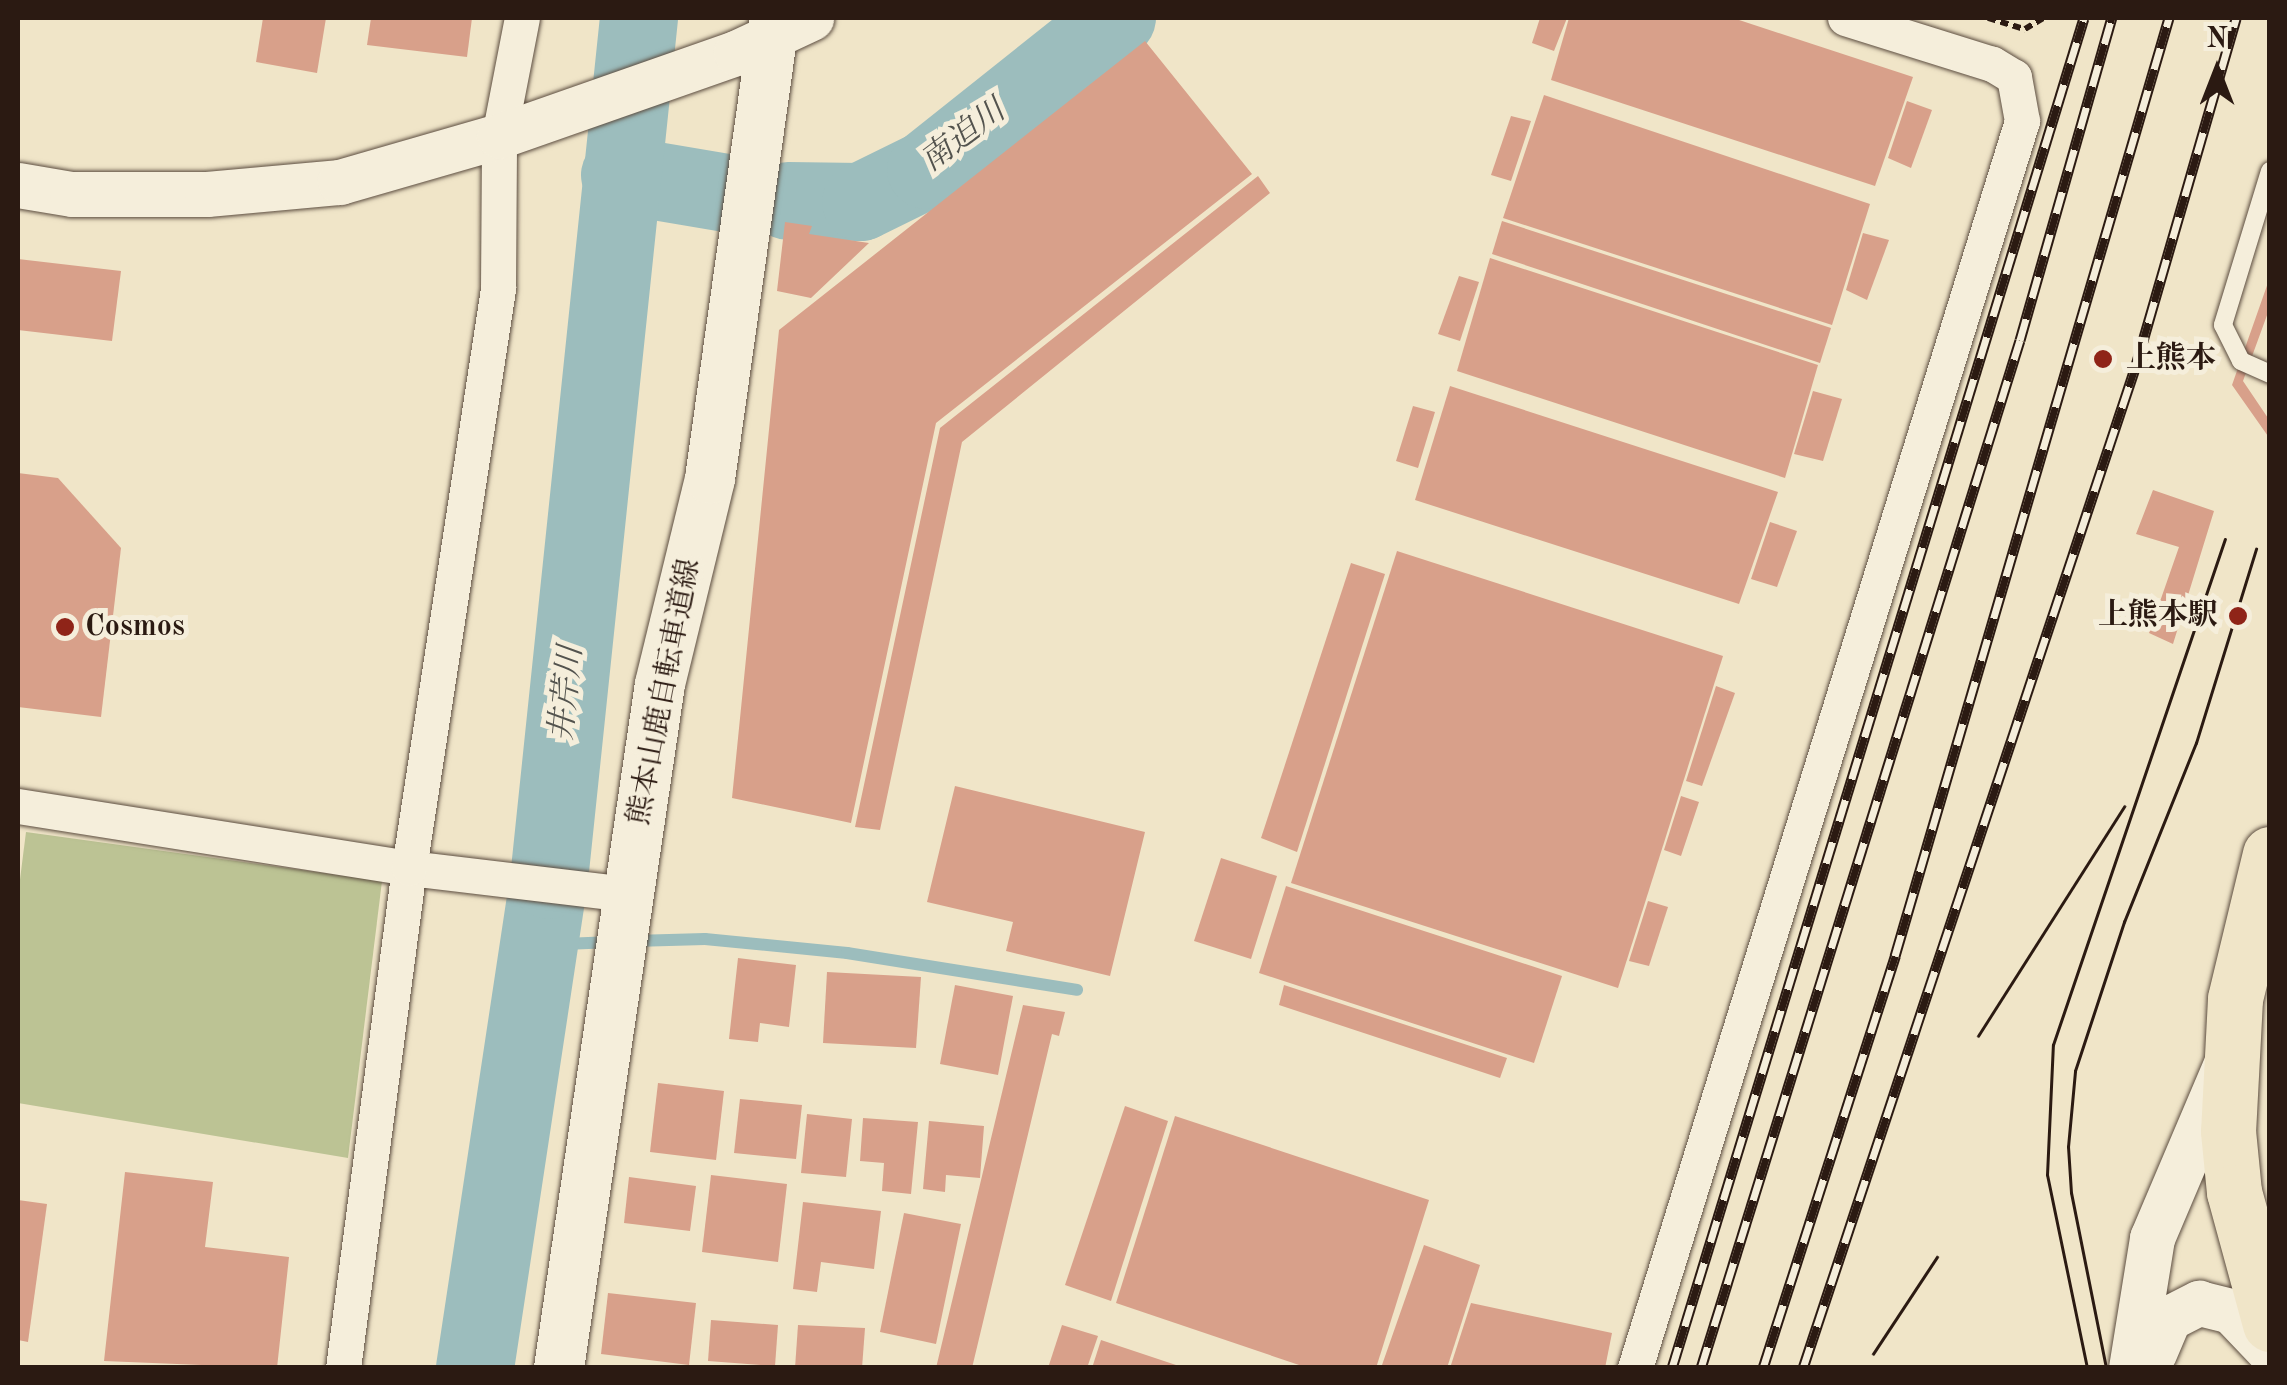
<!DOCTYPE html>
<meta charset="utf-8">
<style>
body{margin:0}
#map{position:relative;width:2287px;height:1385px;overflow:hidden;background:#f0e5c8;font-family:"Old Standard TT","Noto Serif JP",serif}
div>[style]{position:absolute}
.green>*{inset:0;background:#bcc394}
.stream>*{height:12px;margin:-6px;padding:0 6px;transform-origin:6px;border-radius:6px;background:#9cbdbd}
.river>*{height:78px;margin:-39px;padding:0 39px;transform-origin:39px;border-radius:39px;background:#9cbdbd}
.building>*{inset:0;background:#d8a08a}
.path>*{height:6px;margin-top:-3px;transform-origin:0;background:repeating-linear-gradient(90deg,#2b1a12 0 8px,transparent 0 13px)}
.roads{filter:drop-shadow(0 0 2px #5c4d40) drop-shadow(0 0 2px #5c4d40)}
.service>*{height:18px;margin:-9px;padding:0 9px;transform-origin:9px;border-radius:9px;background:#f5eedb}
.minor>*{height:35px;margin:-17.5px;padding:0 17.5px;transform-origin:17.5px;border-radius:17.5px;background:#f5eedb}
.tertiary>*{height:45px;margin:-22.5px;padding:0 22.5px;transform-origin:22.5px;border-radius:22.5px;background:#f5eedb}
.secondary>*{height:50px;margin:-25px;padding:0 25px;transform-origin:25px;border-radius:25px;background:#f5eedb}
.primary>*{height:55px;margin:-27.5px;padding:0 27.5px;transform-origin:27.5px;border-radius:27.5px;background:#f0e5c8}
.tram>*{height:2.5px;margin:-1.25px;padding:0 1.25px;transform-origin:1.25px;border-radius:1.25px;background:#2b1a12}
.rail>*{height:11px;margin-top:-5.5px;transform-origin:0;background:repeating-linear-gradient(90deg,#f5eedb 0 22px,#2b1a12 0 44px);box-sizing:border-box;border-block:2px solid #2b1a12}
.dots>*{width:28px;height:28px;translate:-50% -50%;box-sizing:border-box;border:5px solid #f5eedb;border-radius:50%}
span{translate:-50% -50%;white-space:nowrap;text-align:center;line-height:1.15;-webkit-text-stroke:10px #f5eedb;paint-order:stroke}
.poi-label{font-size:30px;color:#2b1a12;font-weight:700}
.left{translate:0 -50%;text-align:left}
.right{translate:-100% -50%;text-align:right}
.street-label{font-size:30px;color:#2b1a12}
.water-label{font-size:32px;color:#53534e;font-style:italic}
.frame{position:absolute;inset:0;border:20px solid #2b1a12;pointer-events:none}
.north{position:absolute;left:2167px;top:20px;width:100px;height:100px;-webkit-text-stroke:8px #f5eedb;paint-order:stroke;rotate:0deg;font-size:28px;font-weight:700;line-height:40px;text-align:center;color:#2b1a12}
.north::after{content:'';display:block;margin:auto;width:35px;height:45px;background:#2b1a12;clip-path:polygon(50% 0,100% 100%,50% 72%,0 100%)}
</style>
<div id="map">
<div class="green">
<div style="clip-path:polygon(26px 832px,382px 881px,348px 1158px,18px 1103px,18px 895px)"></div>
</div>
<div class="stream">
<div style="left:633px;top:941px;width:72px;rotate:-1.6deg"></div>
<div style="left:705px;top:939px;width:143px;rotate:5.6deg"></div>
<div style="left:847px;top:953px;width:233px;rotate:9.1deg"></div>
<div style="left:539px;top:945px;width:74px;rotate:-2.3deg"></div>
</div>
<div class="river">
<div style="left:620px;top:175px;width:108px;rotate:9.6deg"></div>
<div style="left:788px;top:201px;width:73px;rotate:0.8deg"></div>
<div style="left:861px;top:202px;width:72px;rotate:-26.2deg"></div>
<div style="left:926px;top:170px;width:244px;rotate:-38.5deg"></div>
<div style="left:475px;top:1368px;width:494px;rotate:-81.4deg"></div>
<div style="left:549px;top:880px;width:867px;rotate:-84.04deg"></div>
</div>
<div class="building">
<div style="clip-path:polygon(263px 18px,326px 18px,317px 73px,256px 62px)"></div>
<div style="clip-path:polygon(371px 18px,472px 18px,467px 57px,367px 45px)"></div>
<div style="clip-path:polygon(1540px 18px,1567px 18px,1554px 51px,1532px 43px)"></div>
<div style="clip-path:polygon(1569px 18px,1733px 18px,1913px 77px,1875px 186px,1551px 80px)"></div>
<div style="clip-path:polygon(1145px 41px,1252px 174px,936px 423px,851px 823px,732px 798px,779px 330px)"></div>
<div style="clip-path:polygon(1544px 95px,1870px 204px,1832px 325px,1503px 218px)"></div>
<div style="clip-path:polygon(1907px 101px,1932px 110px,1911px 168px,1888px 158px)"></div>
<div style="clip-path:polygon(1511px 116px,1531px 121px,1511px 181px,1491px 175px)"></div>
<div style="clip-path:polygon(1258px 176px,1270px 193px,962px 442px,880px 830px,855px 827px,940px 428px)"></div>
<div style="clip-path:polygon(1502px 221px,1831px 328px,1820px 363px,1492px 254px)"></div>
<div style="clip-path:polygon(785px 222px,812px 226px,809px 234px,869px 243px,811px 298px,777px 291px)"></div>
<div style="clip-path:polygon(1863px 233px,1889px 240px,1867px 300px,1846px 290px)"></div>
<div style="clip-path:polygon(1490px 258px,1818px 365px,1785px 478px,1457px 371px)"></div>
<div style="clip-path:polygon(18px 259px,121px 271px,112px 341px,18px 330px)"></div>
<div style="clip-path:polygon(1459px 276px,1479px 282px,1460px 341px,1438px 334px)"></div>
<div style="clip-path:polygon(2270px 277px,2270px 307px,2243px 381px,2270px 421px,2270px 439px,2232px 385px)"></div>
<div style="clip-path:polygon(1450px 386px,1778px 492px,1739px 604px,1415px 500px)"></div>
<div style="clip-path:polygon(1813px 391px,1842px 399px,1823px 461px,1794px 454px)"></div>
<div style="clip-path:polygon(1413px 406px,1435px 412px,1418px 468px,1396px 461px)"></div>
<div style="clip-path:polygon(18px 473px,58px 478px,121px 548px,101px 717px,18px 707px)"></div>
<div style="clip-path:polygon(2153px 490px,2214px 511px,2173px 644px,2149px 633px,2179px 547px,2136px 534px)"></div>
<div style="clip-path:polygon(1770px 522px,1797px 531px,1777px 587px,1751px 579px)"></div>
<div style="clip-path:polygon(1397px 551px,1723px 656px,1618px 988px,1291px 883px)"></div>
<div style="clip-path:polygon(1351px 563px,1385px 574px,1297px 852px,1261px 838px)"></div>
<div style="clip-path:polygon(1716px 686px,1735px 693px,1702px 786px,1686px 781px)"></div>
<div style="clip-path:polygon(955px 786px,1145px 832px,1110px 976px,1006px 951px,1013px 922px,927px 902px)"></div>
<div style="clip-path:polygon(1681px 796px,1699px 802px,1681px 856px,1664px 850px)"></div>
<div style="clip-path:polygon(1221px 858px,1277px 876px,1251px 959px,1194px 941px)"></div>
<div style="clip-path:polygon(1286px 886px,1562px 976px,1534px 1063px,1259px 973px)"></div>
<div style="clip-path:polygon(1648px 901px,1668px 907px,1649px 966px,1629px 961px)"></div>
<div style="clip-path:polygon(738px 958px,796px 965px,789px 1027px,760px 1023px,758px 1042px,729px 1039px)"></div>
<div style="clip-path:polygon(827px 972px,921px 977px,916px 1048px,823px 1043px)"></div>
<div style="clip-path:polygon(955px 985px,1013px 996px,998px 1075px,940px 1064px)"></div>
<div style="clip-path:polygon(1284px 985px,1507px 1058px,1500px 1078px,1279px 1005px)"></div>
<div style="clip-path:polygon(1023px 1005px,1065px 1012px,1059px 1036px,1052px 1034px,972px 1368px,936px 1368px)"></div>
<div style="clip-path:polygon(658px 1083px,724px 1091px,716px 1160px,650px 1152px)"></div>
<div style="clip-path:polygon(740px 1099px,802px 1105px,796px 1159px,734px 1153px)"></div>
<div style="clip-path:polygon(1125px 1106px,1168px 1121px,1111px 1301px,1065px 1285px)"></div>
<div style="clip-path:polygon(807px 1114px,852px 1119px,846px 1177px,801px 1173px)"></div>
<div style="clip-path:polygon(1175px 1116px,1429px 1200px,1376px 1368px,1308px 1368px,1116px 1303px)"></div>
<div style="clip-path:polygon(863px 1118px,918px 1122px,911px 1194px,882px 1191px,884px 1163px,860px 1161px)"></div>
<div style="clip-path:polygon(929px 1121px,984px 1126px,980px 1178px,946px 1175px,945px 1192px,923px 1189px)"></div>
<div style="clip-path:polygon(125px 1172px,213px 1182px,205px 1247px,289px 1257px,277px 1368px,104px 1361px)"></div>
<div style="clip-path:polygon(711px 1175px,787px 1184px,778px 1262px,702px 1252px)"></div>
<div style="clip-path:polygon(629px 1177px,696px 1186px,690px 1231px,624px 1223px)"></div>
<div style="clip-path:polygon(18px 1200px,47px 1204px,28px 1342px,18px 1340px)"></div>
<div style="clip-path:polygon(803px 1202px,881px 1211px,874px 1269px,821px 1262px,817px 1292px,793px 1289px)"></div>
<div style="clip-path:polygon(904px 1213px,961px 1224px,936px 1344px,880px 1332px)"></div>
<div style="clip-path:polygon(1424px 1245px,1480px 1265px,1447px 1368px,1390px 1368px,1382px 1365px)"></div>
<div style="clip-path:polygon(608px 1293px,696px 1303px,689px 1365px,601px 1354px)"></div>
<div style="clip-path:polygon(1471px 1303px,1612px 1333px,1605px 1368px,1450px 1368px)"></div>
<div style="clip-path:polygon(711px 1320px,778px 1325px,775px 1366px,708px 1361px)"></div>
<div style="clip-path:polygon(798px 1325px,865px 1328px,862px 1368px,795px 1368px)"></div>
<div style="clip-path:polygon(1062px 1325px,1098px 1336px,1087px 1368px,1048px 1368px)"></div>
<div style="clip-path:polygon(1101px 1340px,1182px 1367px,1182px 1368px,1092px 1368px)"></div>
</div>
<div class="path">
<div style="left:1988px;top:18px;width:39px;rotate:17deg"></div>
<div style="left:2025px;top:29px;width:21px;rotate:-31deg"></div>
</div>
<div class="roads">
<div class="service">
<div style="left:2270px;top:171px;width:161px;rotate:107deg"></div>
<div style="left:2223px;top:325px;width:40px;rotate:63.4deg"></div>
<div style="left:2241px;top:361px;width:32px;rotate:24deg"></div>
</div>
<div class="minor">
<div style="left:18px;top:806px;width:396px;rotate:9deg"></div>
<div style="left:409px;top:868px;width:220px;rotate:6.8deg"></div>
<div style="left:343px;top:1368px;width:504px;rotate:-82.48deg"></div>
<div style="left:409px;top:868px;width:586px;rotate:-81.26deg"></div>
<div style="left:498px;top:289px;width:153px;rotate:-89.6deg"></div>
<div style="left:499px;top:136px;width:120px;rotate:-79deg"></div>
<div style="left:1635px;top:1368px;width:1306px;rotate:-72.76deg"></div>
<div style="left:2022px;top:121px;width:45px;rotate:-100.3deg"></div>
<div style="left:2014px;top:77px;width:26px;rotate:-149deg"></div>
<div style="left:1992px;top:64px;width:154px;rotate:-162.6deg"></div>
</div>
<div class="tertiary">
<div style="left:18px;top:185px;width:55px;rotate:9.5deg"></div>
<div style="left:72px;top:194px;width:135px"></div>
<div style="left:207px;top:194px;width:134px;rotate:-5.2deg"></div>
<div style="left:340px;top:182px;width:166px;rotate:-16.1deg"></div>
<div style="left:499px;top:136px;width:251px;rotate:-19.3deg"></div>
<div style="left:736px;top:53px;width:83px;rotate:-25deg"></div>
<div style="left:2154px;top:1353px;width:38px;rotate:-67deg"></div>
<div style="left:2169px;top:1318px;width:34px;rotate:-27deg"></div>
<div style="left:2199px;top:1303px;width:33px;rotate:14deg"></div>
<div style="left:2231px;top:1311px;width:57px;rotate:46.4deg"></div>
<div style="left:2131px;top:1368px;width:132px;rotate:-80.8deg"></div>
<div style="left:2152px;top:1238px;width:189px;rotate:-67deg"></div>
</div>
<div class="secondary">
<div style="left:559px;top:1368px;width:691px;rotate:-81.6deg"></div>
<div style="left:660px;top:684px;width:211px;rotate:-76.3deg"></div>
<div style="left:710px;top:479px;width:466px;rotate:-82deg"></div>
</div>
<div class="primary">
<div style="left:2270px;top:854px;width:149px;rotate:103.6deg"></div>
<div style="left:2235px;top:999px;width:132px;rotate:93deg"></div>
<div style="left:2228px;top:1131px;width:61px;rotate:84.4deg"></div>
<div style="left:2234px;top:1192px;width:137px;rotate:74.7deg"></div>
</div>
</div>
<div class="tram">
<div style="left:1978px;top:1036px;width:272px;rotate:-57.5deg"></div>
<div style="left:1873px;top:1354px;width:116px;rotate:-56.6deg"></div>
<div style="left:2087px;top:1368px;width:197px;rotate:-101.7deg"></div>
<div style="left:2047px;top:1175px;width:130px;rotate:-87.4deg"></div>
<div style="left:2053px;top:1045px;width:534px;rotate:-71.23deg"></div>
<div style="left:2106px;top:1368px;width:178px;rotate:-101.3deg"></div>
<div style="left:2071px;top:1193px;width:46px;rotate:-93.7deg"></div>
<div style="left:2068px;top:1147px;width:76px;rotate:-84.7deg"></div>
<div style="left:2075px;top:1071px;width:157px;rotate:-71.8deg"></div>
<div style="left:2124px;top:922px;width:193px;rotate:-68.1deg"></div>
<div style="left:2196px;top:743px;width:203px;rotate:-72.8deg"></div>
</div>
<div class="rail">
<div style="left:1672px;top:1368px;width:1411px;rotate:-73.03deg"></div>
<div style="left:1701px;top:1368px;width:1076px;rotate:-72.76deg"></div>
<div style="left:2020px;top:340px;width:335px;rotate:-74.1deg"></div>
<div style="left:1763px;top:1368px;width:433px;rotate:-72.2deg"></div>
<div style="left:1895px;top:956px;width:977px;rotate:-73.72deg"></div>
<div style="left:1803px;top:1368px;width:1057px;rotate:-71.63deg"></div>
<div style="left:2136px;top:365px;width:361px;rotate:-73.9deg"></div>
</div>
<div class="dots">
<div style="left:2103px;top:359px;background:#8f2418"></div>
<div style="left:2238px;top:616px;background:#8f2418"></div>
<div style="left:65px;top:627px;background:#8f2418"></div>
</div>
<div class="poi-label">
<span class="left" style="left:2126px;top:359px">上熊本</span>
<span class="right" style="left:2218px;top:616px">上熊本駅</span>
<span class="left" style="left:85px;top:627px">Cosmos</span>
</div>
<div class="street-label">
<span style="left:665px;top:692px;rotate:-79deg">熊本山鹿自転車道線</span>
</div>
<div class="water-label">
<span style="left:964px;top:137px;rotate:-37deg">南迫川</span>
<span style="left:568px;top:694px;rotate:-84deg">井芹川</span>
</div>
<div class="frame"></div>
<div class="north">N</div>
</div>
